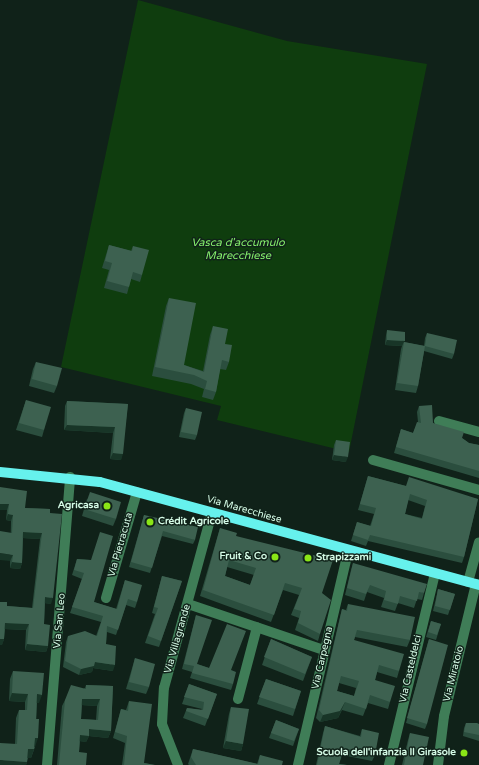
<!DOCTYPE html>
<meta charset="utf-8">
<style>
body{margin:0}
#map{position:relative;width:479px;height:765px;overflow:hidden;background:#102219;font-family:"Varela Round",sans-serif}
div>[style]{position:absolute}
.water>*{inset:0;background:#0f3d0e}
.minor>*{height:10px;margin:-5px;padding:0 5px;transform-origin:5px;border-radius:5px;background:#3f7d57}
.major>*{height:10px;margin:-5px;padding:0 5px;transform-origin:5px;border-radius:5px;background:#66f1ed}
.wall>*{inset:0;background:#2b4e3e}
.shaded-wall>*{inset:0;background:#183527}
.building>*{inset:0;background:#3d6150}
.dots>*{width:11px;height:11px;translate:-50% -50%;box-sizing:border-box;border:2px solid #102219;border-radius:50%}
span{translate:-50% -50%;white-space:nowrap;text-align:center;line-height:1.15;-webkit-text-stroke:3px #102219;paint-order:stroke}
.poi-label{font-size:10px;color:#d5fbe6;font-weight:700}
.right{translate:-100% -50%;text-align:right}
.left{translate:0 -50%;text-align:left}
.street-label{font-size:10px;color:#d5fbe6}
.water-label{font-size:11px;color:#86f16d;font-style:italic}
</style>
<div id="map">
<div class="water">
<div style="clip-path:polygon(138px 0,287px 41px,427px 64px,349px 452px,217px 420px,221px 406px,61px 367px)"></div>
</div>
<div class="minor">
<div style="left:439px;top:421px;width:41px;rotate:15.4deg"></div>
<div style="left:373px;top:460px;width:110px;rotate:15.8deg"></div>
<div style="left:468px;top:582px;width:41px;rotate:-74.6deg"></div>
<div style="left:106px;top:598px;width:110px;rotate:-73.7deg"></div>
<div style="left:188px;top:604px;width:144px;rotate:18.7deg"></div>
<div style="left:238px;top:699px;width:74px;rotate:-75.2deg"></div>
<div style="left:47px;top:765px;width:289px;rotate:-85.4deg"></div>
<div style="left:178px;top:765px;width:44px;rotate:-111.3deg"></div>
<div style="left:162px;top:724px;width:36px;rotate:-87deg"></div>
<div style="left:164px;top:688px;width:181px;rotate:-74.7deg"></div>
<div style="left:298px;top:765px;width:219px;rotate:-76.8deg"></div>
<div style="left:389px;top:765px;width:197px;rotate:-76.5deg"></div>
<div style="left:438px;top:765px;width:49px;rotate:-83deg"></div>
<div style="left:444px;top:716px;width:136px;rotate:-76.4deg"></div>
</div>
<div class="major">
<div style="left:0;top:472px;width:100px;rotate:5.7deg"></div>
<div style="left:100px;top:482px;width:393px;rotate:15.2deg"></div>
</div>
<div class="wall">
<div style="clip-path:polygon(109px 245px,131px 251px,133px 246px,142px 275px,140px 282px,131px 279px,127px 294px,104px 288px,109px 270px,102px 268px)"></div>
<div style="clip-path:polygon(169px 298px,184px 365px,203px 371px,210px 335px,213px 326px,229px 362px,226px 370px,220px 369px,216px 392px,213px 400px,202px 397px,204px 389px,191px 384px,152px 376px,166px 306px)"></div>
<div style="clip-path:polygon(387px 330px,404px 342px,424px 346px,425px 338px,427px 333px,454px 354px,452px 359px,424px 351px,418px 386px,416px 393px,395px 390px,401px 349px,402px 346px,385px 345px,386px 335px)"></div>
<div style="clip-path:polygon(36px 362px,57px 386px,54px 393px,29px 386px,33px 369px)"></div>
<div style="clip-path:polygon(26px 400px,44px 430px,42px 437px,16px 430px)"></div>
<div style="clip-path:polygon(67px 401px,128px 404px,121px 460px,110px 459px,113px 433px,64px 430px,65px 406px)"></div>
<div style="clip-path:polygon(419px 406px,433px 423px,462px 438px,469px 443px,479px 445px,479px 478px,394px 453px,401px 429px,413px 433px,418px 422px,417px 412px)"></div>
<div style="clip-path:polygon(186px 408px,197px 435px,195px 440px,179px 437px,184px 413px)"></div>
<div style="clip-path:polygon(336px 440px,346px 462px,332px 460px,334px 445px)"></div>
<div style="clip-path:polygon(evenodd,368px 476px,406px 486px,478px 499px,464px 557px,462px 563px,368px 541px,366px 546px,351px 541px,357px 522px,370px 526px,374px 514px,358px 510px,368px 476px,408px 500px,425px 506px,422px 518px,405px 514px,408px 500px)"></div>
<div style="clip-path:polygon(0 487px,25px 508px,50px 509px,51px 604px,45px 603px,44px 624px,48px 646px,46px 652px,25px 650px,26px 630px,5px 629px,4px 639px,2px 645px,7px 606px,32px 608px,40px 539px,23px 538px,22px 563px,20px 569px,10px 568px,11px 521px,6px 520px,7px 510px)"></div>
<div style="clip-path:polygon(87px 499px,116px 519px,113px 526px,82px 516px)"></div>
<div style="clip-path:polygon(144px 515px,195px 540px,193px 544px,162px 536px,150px 573px,129px 567px)"></div>
<div style="clip-path:polygon(evenodd,220px 528px,236px 536px,322px 593px,320px 634px,318px 641px,295px 630px,299px 618px,291px 615px,299px 595px,283px 590px,271px 622px,200px 596px,220px 528px,227px 567px,254px 575px,250px 585px,225px 576px,227px 567px)"></div>
<div style="clip-path:polygon(77px 559px,90px 560px,94px 602px,116px 609px,125px 580px,137px 602px,135px 608px,126px 605px,116px 635px,107px 632px,106px 644px,113px 671px,93px 668px,92px 672px,79px 675px,63px 667px,66px 642px,68px 636px,96px 636px,101px 622px,70px 613px,82px 579px,72px 575px)"></div>
<div style="clip-path:polygon(353px 563px,424px 593px,422px 600px,417px 599px,414px 608px,398px 603px,395px 611px,381px 607px,384px 598px,367px 592px,364px 601px,345px 595px,351px 570px)"></div>
<div style="clip-path:polygon(162px 576px,182px 581px,159px 647px,145px 643px,155px 614px,152px 613px)"></div>
<div style="clip-path:polygon(438px 589px,455px 594px,448px 615px,433px 611px,437px 594px)"></div>
<div style="clip-path:polygon(evenodd,348px 604px,410px 640px,407px 647px,355px 637px,354px 640px,399px 671px,397px 678px,377px 672px,375px 680px,390px 702px,388px 709px,368px 703px,363px 716px,342px 710px,338px 718px,320px 722px,316px 718px,340px 617px,342px 609px,346px 610px,348px 604px,339px 683px,356px 688px,354px 696px,337px 691px,339px 683px)"></div>
<div style="clip-path:polygon(196px 615px,197px 664px,209px 668px,231px 670px,233px 684px,231px 690px,190px 678px,192px 672px,182px 669px)"></div>
<div style="clip-path:polygon(431px 621px,441px 624px,436px 640px,426px 637px)"></div>
<div style="clip-path:polygon(271px 639px,312px 657px,303px 681px,262px 665px)"></div>
<div style="clip-path:polygon(429px 639px,427px 724px,425px 729px,406px 723px)"></div>
<div style="clip-path:polygon(135px 658px,149px 687px,146px 694px,126px 689px)"></div>
<div style="clip-path:polygon(13px 671px,39px 703px,37px 703px,35px 747px,31px 758px,28px 758px,27px 762px,26px 765px,0 765px,15px 744px,16px 718px,19px 710px,25px 710px,25px 702px,9px 701px,10px 679px)"></div>
<div style="clip-path:polygon(266px 679px,301px 691px,293px 716px,257px 704px)"></div>
<div style="clip-path:polygon(189px 684px,217px 694px,205px 726px,183px 718px,187px 708px,201px 710px,202px 709px,182px 704px)"></div>
<div style="clip-path:polygon(evenodd,86px 685px,113px 686px,111px 731px,108px 738px,89px 736px,86px 742px,80px 741px,79px 752px,86px 765px,57px 765px,62px 706px,65px 700px,85px 688px,86px 685px,82px 705px,97px 706px,96px 720px,81px 719px,82px 705px)"></div>
<div style="clip-path:polygon(129px 701px,144px 763px,155px 765px,122px 765px,125px 743px,113px 738px,121px 709px,126px 710px)"></div>
<div style="clip-path:polygon(231px 707px,243px 744px,241px 751px,223px 748px,229px 714px)"></div>
<div style="clip-path:polygon(276px 720px,299px 729px,293px 746px,269px 738px)"></div>
<div style="clip-path:polygon(466px 723px,479px 724px,479px 741px,463px 736px,464px 728px)"></div>
<div style="clip-path:polygon(325px 726px,360px 736px,362px 729px,375px 755px,372px 761px,342px 755px,339px 764px,347px 765px,316px 765px,323px 733px)"></div>
<div style="clip-path:polygon(410px 733px,423px 765px,402px 765px,408px 740px)"></div>
<div style="clip-path:polygon(193px 749px,257px 764px,260px 755px,282px 765px,189px 765px,188px 764px)"></div>
</div>
<div class="shaded-wall">
<div style="clip-path:polygon(387px 340px,405px 341px,404px 342px,402px 346px,385px 345px)"></div>
<div style="clip-path:polygon(67px 425px,115px 427px,113px 433px,64px 430px)"></div>
<div style="clip-path:polygon(113px 453px,123px 454px,121px 460px,110px 459px)"></div>
<div style="clip-path:polygon(334px 455px,348px 457px,346px 462px,332px 460px)"></div>
<div style="clip-path:polygon(0 504px,9px 504px,7px 510px,0 510px)"></div>
<div style="clip-path:polygon(8px 514px,13px 515px,11px 521px,6px 520px)"></div>
<div style="clip-path:polygon(23px 532px,42px 533px,40px 539px,21px 538px)"></div>
<div style="clip-path:polygon(0 553px,13px 555px,10px 561px,0 560px)"></div>
<div style="clip-path:polygon(12px 562px,22px 563px,20px 569px,10px 568px)"></div>
<div style="clip-path:polygon(45px 597px,53px 598px,51px 604px,43px 603px)"></div>
<div style="clip-path:polygon(5px 623px,29px 624px,26px 630px,3px 629px)"></div>
<div style="clip-path:polygon(0 639px,4px 639px,2px 645px,0 645px)"></div>
<div style="clip-path:polygon(27px 644px,48px 646px,46px 652px,25px 650px)"></div>
<div style="clip-path:polygon(95px 662px,115px 665px,113px 671px,93px 668px,92px 672px,79px 675px,81px 669px)"></div>
<div style="clip-path:polygon(12px 693px,28px 694px,25px 702px,9px 701px)"></div>
<div style="clip-path:polygon(37px 694px,42px 695px,39px 703px,34px 703px)"></div>
<div style="clip-path:polygon(82px 699px,100px 699px,97px 706px,80px 705px)"></div>
<div style="clip-path:polygon(345px 702px,338px 718px,320px 722px,323px 715px)"></div>
<div style="clip-path:polygon(89px 729px,111px 731px,108px 738px,89px 736px,86px 742px,78px 741px,80px 735px)"></div>
<div style="clip-path:polygon(35px 738px,38px 738px,35px 747px,32px 747px)"></div>
<div style="clip-path:polygon(226px 741px,243px 744px,241px 751px,223px 748px)"></div>
<div style="clip-path:polygon(28px 749px,34px 749px,31px 758px,25px 758px)"></div>
<div style="clip-path:polygon(0 760px,27px 762px,26px 765px,0 765px)"></div>
</div>
<div class="building">
<div style="clip-path:polygon(109px 245px,132px 251px,133px 246px,149px 250px,142px 275px,133px 272px,129px 287px,107px 281px,112px 263px,105px 261px)"></div>
<div style="clip-path:polygon(169px 298px,196px 303px,184px 365px,204px 372px,213px 326px,228px 329px,225px 344px,232px 345px,229px 362px,222px 360px,216px 392px,205px 389px,207px 381px,194px 375px,155px 367px)"></div>
<div style="clip-path:polygon(387px 330px,405px 332px,405px 341px,387px 340px)"></div>
<div style="clip-path:polygon(427px 333px,457px 340px,454px 354px,425px 346px)"></div>
<div style="clip-path:polygon(404px 342px,425px 346px,418px 386px,397px 383px)"></div>
<div style="clip-path:polygon(36px 362px,62px 368px,57px 386px,32px 379px)"></div>
<div style="clip-path:polygon(26px 400px,51px 407px,44px 430px,19px 423px)"></div>
<div style="clip-path:polygon(67px 401px,128px 404px,123px 454px,113px 453px,115px 427px,67px 425px)"></div>
<div style="clip-path:polygon(432px 405px,433px 423px,464px 432px,462px 438px,469px 443px,479px 445px,479px 471px,396px 447px,401px 429px,413px 433px,417px 422px,421px 423px,419px 406px)"></div>
<div style="clip-path:polygon(186px 408px,202px 412px,197px 435px,181px 432px)"></div>
<div style="clip-path:polygon(336px 440px,350px 442px,348px 457px,334px 455px)"></div>
<div style="clip-path:polygon(evenodd,368px 476px,406px 486px,409px 477px,478px 499px,464px 557px,370px 535px,368px 540px,353px 535px,357px 522px,371px 526px,376px 508px,360px 504px,368px 476px,410px 494px,427px 500px,422px 519px,405px 514px,410px 494px)"></div>
<div style="clip-path:polygon(0 487px,27px 491px,25px 508px,50px 509px,50px 513px,62px 514px,53px 598px,45px 597px,44px 624px,50px 625px,48px 646px,27px 644px,29px 624px,5px 623px,4px 639px,0 639px,0 602px,7px 602px,7px 606px,33px 608px,42px 533px,23px 532px,22px 563px,12px 562px,13px 555px,0 553px,0 531px,12px 533px,13px 515px,8px 514px,9px 504px,0 504px)"></div>
<div style="clip-path:polygon(90px 492px,121px 502px,116px 519px,84px 509px)"></div>
<div style="clip-path:polygon(144px 515px,198px 527px,195px 540px,163px 531px,152px 568px,131px 562px)"></div>
<div style="clip-path:polygon(evenodd,220px 528px,237px 533px,236px 536px,333px 560px,322px 593px,331px 600px,320px 634px,298px 623px,301px 611px,294px 609px,302px 588px,285px 583px,274px 615px,203px 590px,220px 528px,229px 560px,256px 568px,250px 585px,225px 576px,229px 560px)"></div>
<div style="clip-path:polygon(100px 532px,113px 536px,94px 602px,117px 609px,125px 580px,142px 585px,137px 602px,128px 599px,118px 630px,107px 626px,106px 644px,116px 646px,115px 665px,95px 662px,94px 666px,81px 669px,65px 661px,68px 636px,85px 631px,97px 636px,103px 616px,72px 607px,84px 573px,74px 570px,77px 559px,91px 560px)"></div>
<div style="clip-path:polygon(353px 563px,427px 584px,424px 593px,419px 592px,417px 601px,400px 596px,398px 604px,384px 600px,386px 591px,370px 585px,366px 594px,347px 588px)"></div>
<div style="clip-path:polygon(162px 576px,182px 581px,161px 641px,148px 636px,158px 608px,154px 607px)"></div>
<div style="clip-path:polygon(438px 589px,455px 594px,450px 610px,435px 606px)"></div>
<div style="clip-path:polygon(evenodd,348px 604px,415px 617px,410px 640px,357px 630px,354px 640px,404px 654px,399px 671px,379px 665px,375px 680px,395px 686px,390px 702px,370px 695px,366px 709px,345px 702px,340px 711px,323px 715px,319px 710px,342px 609px,347px 611px,348px 604px,341px 676px,359px 681px,354px 696px,337px 691px,341px 676px)"></div>
<div style="clip-path:polygon(196px 615px,212px 620px,197px 664px,209px 668px,227px 624px,246px 631px,231px 670px,236px 672px,233px 684px,192px 673px,194px 666px,184px 664px)"></div>
<div style="clip-path:polygon(431px 621px,441px 624px,437px 635px,428px 632px)"></div>
<div style="clip-path:polygon(271px 639px,312px 657px,305px 674px,264px 657px)"></div>
<div style="clip-path:polygon(429px 639px,448px 645px,427px 724px,407px 718px)"></div>
<div style="clip-path:polygon(135px 658px,155px 664px,149px 687px,129px 682px)"></div>
<div style="clip-path:polygon(13px 671px,44px 673px,42px 695px,37px 694px,36px 719px,39px 719px,38px 738px,35px 738px,34px 749px,28px 749px,27px 762px,0 760px,0 743px,17px 744px,19px 710px,27px 710px,28px 694px,12px 693px)"></div>
<div style="clip-path:polygon(266px 679px,301px 691px,295px 709px,259px 697px)"></div>
<div style="clip-path:polygon(189px 684px,217px 694px,208px 719px,186px 711px,187px 708px,203px 710px,204px 702px,184px 697px)"></div>
<div style="clip-path:polygon(evenodd,71px 685px,86px 689px,86px 685px,113px 686px,111px 731px,89px 729px,89px 736px,80px 735px,79px 752px,87px 753px,86px 765px,59px 765px,65px 700px,71px 685px,82px 699px,100px 699px,98px 720px,81px 719px,82px 699px)"></div>
<div style="clip-path:polygon(129px 701px,152px 704px,144px 763px,155px 765px,124px 765px,127px 736px,115px 732px,121px 709px,128px 711px)"></div>
<div style="clip-path:polygon(231px 707px,249px 709px,243px 744px,226px 741px)"></div>
<div style="clip-path:polygon(276px 720px,299px 729px,294px 741px,271px 733px)"></div>
<div style="clip-path:polygon(466px 723px,477px 723px,479px 724px,479px 735px,464px 732px)"></div>
<div style="clip-path:polygon(325px 726px,361px 737px,362px 729px,379px 733px,375px 755px,344px 748px,339px 764px,347px 765px,317px 765px)"></div>
<div style="clip-path:polygon(410px 733px,429px 737px,423px 765px,404px 765px)"></div>
<div style="clip-path:polygon(193px 749px,258px 764px,260px 755px,283px 761px,282px 765px,196px 765px,191px 757px)"></div>
</div>
<div class="dots">
<div style="left:107px;top:506px;background:#8ae616"></div>
<div style="left:150px;top:522px;background:#8ae616"></div>
<div style="left:275px;top:557px;background:#8ae616"></div>
<div style="left:308px;top:558px;background:#8ae616"></div>
<div style="left:464px;top:753px;background:#8ae616"></div>
</div>
<div class="poi-label">
<span class="right" style="left:99px;top:506px">Agricasa</span>
<span class="left" style="left:158px;top:522px">Crédit Agricole</span>
<span class="right" style="left:267px;top:557px">Fruit &amp; Co</span>
<span class="left" style="left:316px;top:558px">Strapizzami</span>
<span class="right" style="left:456px;top:753px">Scuola dell'infanzia Il Girasole</span>
</div>
<div class="street-label">
<span style="left:244px;top:510px;rotate:16deg">Via Marecchiese</span>
<span style="left:121px;top:545px;rotate:-74deg">Via Pietracuta</span>
<span style="left:60px;top:621px;rotate:-85deg">Via San Leo</span>
<span style="left:178px;top:639px;rotate:-74deg">Via Villagrande</span>
<span style="left:323px;top:658px;rotate:-77deg">Via Carpegna</span>
<span style="left:411px;top:669px;rotate:-77deg">Via Casteldelci</span>
<span style="left:454px;top:674px;rotate:-76deg">Via Miratoio</span>
</div>
<div class="water-label">
<span style="left:238px;top:250px">Vasca d'accumulo<br>Marecchiese</span>
</div>
</div>
